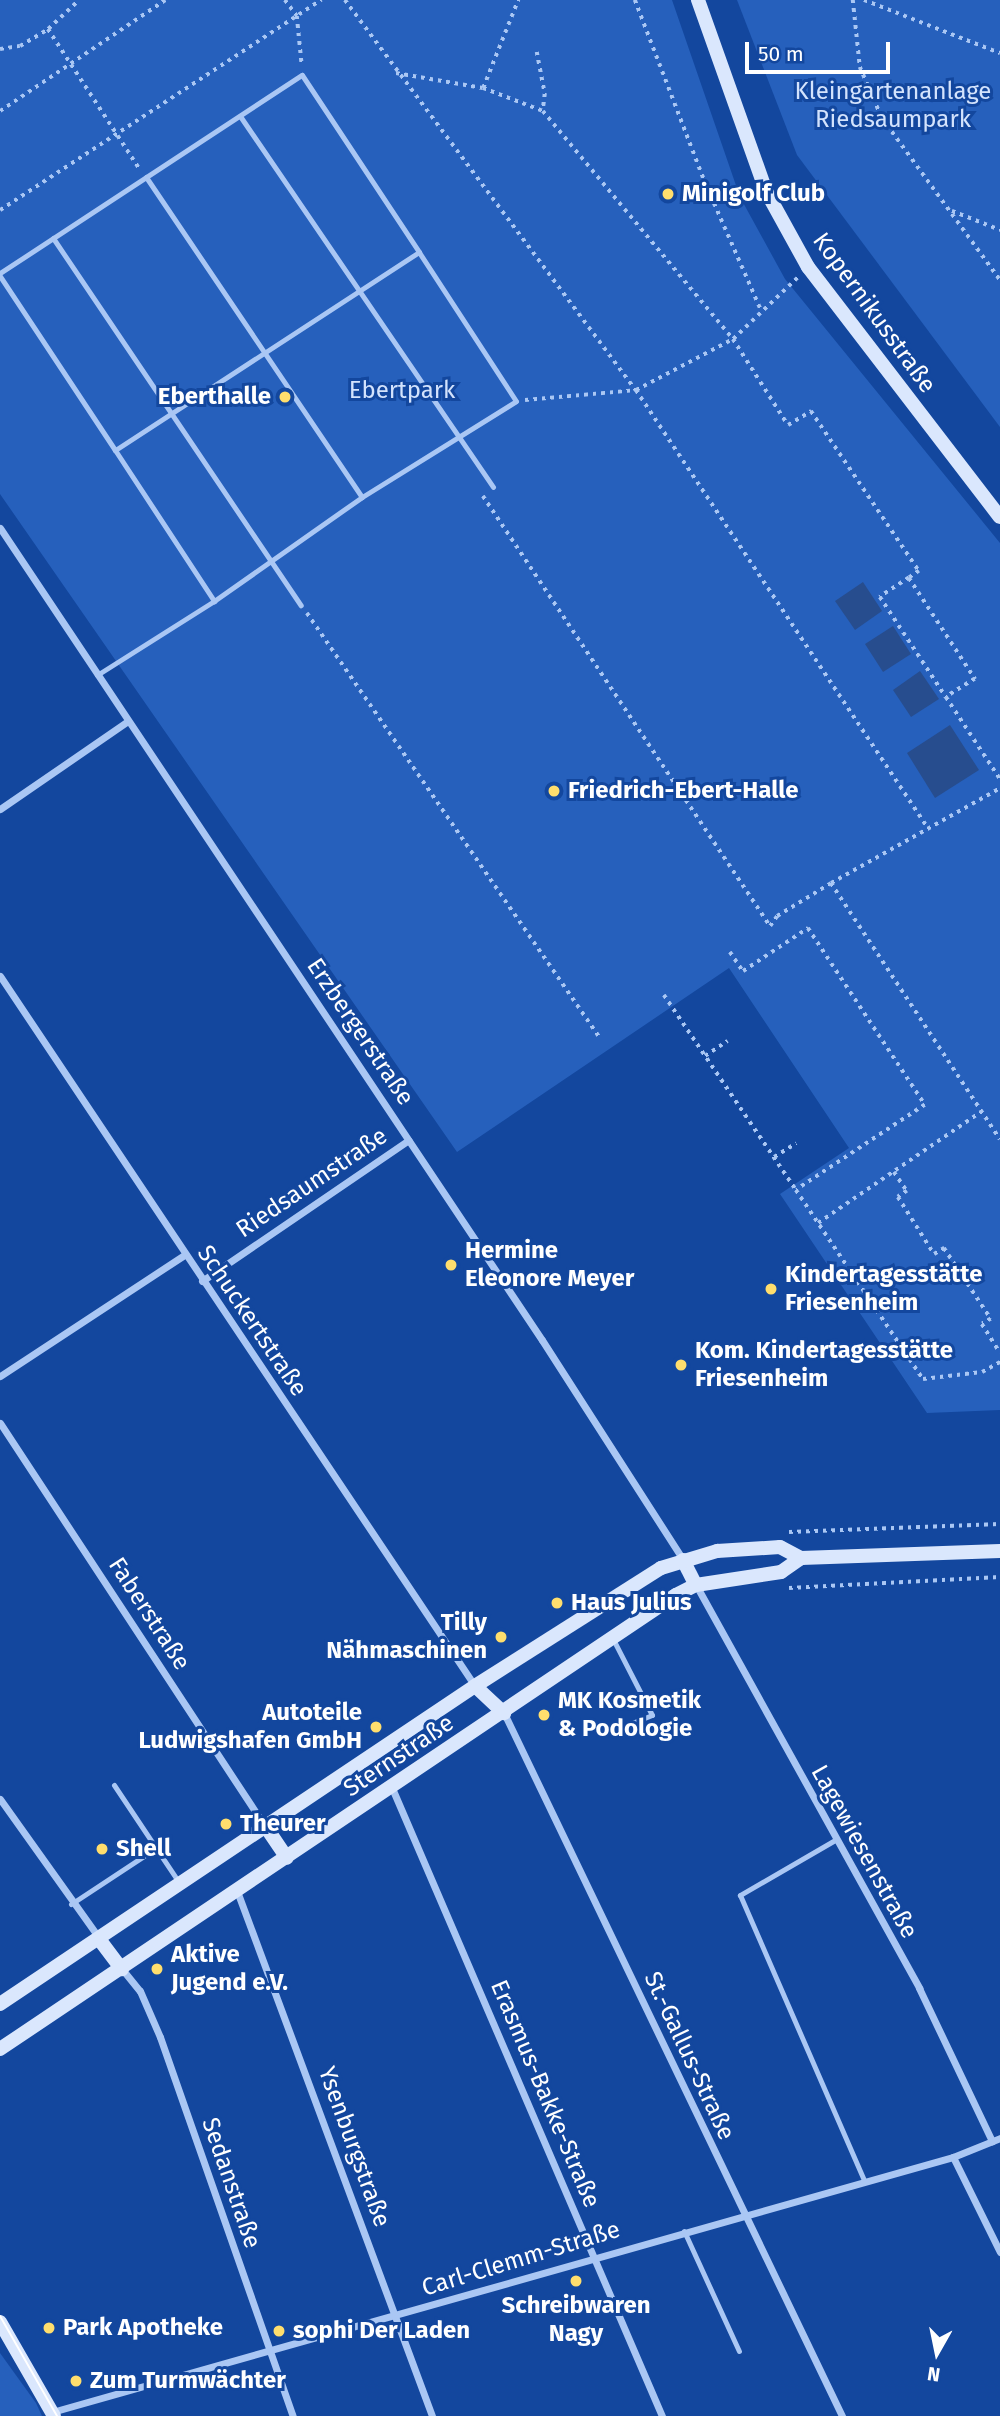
<!DOCTYPE html>
<meta charset="utf-8">
<style>
body{margin:0}
#map{position:relative;width:1000px;height:2416px;overflow:hidden;background:#13479e;font-family:"Fira Sans",sans-serif}
div>[style]{position:absolute}
.green>*{inset:0;background:#2660bc}
.water>*{inset:0;background:#274d8e}
.path>*{height:3.5px;margin-top:-1.75px;transform-origin:0;background:repeating-linear-gradient(90deg,#aac7f4 0 3.5px,transparent 0 8.5px)}
.lane>*{height:5px;margin:-2.5px;padding:0 2.5px;transform-origin:2.5px;border-radius:2.5px;background:#aac7f4}
.street>*{height:7px;margin:-3.5px;padding:0 3.5px;transform-origin:3.5px;border-radius:3.5px;background:#aac7f4}
.secondary>*{height:14px;margin:-7px;padding:0 7px;transform-origin:7px;border-radius:7px;background:#dae7fd}
.tram>*{height:2px;margin:-1px;padding:0 1px;transform-origin:1px;border-radius:1px;background:#fff}
.dots>*{width:19px;height:19px;translate:-50% -50%;box-sizing:border-box;border:4px solid #13479e;border-radius:50%}
span{translate:-50% -50%;white-space:nowrap;text-align:center;line-height:1.15;-webkit-text-stroke:6px #13479e;paint-order:stroke}
.park-label{font-size:24px;color:#d3e3fd}
.poi-label{font-size:24px;color:#fff;font-weight:700}
.left{translate:0 -50%;text-align:left}
.right{translate:-100% -50%;text-align:right}
.street-label{font-size:24px;color:#fff}
.north{position:absolute;left:902px;top:2318px;width:70px;height:70px;-webkit-text-stroke:5px #13479e;paint-order:stroke;rotate:189deg;font-size:19px;font-weight:700;line-height:28px;text-align:center;color:#fff}
.north::after{content:'';display:block;margin:auto;width:24px;height:32px;background:#fff;clip-path:polygon(50% 0,100% 100%,50% 72%,0 100%)}
.scale{position:absolute;left:745px;top:42px;width:145px;height:32px;box-sizing:border-box;border:4px solid #fff;border-top:0;padding-left:9px;font-size:21px;line-height:24px;white-space:nowrap;color:#fff;-webkit-text-stroke:5px #13479e;paint-order:stroke}
</style>
<div id="map">
<div class="green">
<div style="clip-path:polygon(0 0,672px 0,740px 197px,785px 279px,1000px 543px,1000px 1410px,927px 1413px,780px 1194px,849px 1148px,729px 968px,457px 1152px,0 494px)"></div>
<div style="clip-path:polygon(737px 0,1000px 0,1000px 427px,797px 155px)"></div>
<div style="clip-path:polygon(0 2353px,36px 2403px,42px 2416px,0 2416px)"></div>
</div>
<div class="water">
<div style="clip-path:polygon(863px 582px,882px 611px,855px 630px,835px 601px)"></div>
<div style="clip-path:polygon(893px 626px,911px 654px,883px 672px,865px 644px)"></div>
<div style="clip-path:polygon(920px 671px,939px 699px,911px 717px,893px 690px)"></div>
<div style="clip-path:polygon(950px 725px,979px 770px,935px 798px,907px 753px)"></div>
</div>
<div class="path">
<div style="left:285px;top:0;width:20px;rotate:53deg"></div>
<div style="left:297px;top:16px;width:50px;rotate:84.3deg"></div>
<div style="left:345px;top:0;width:487px;rotate:53.3deg"></div>
<div style="left:636px;top:390px;width:526px;rotate:56.31deg"></div>
<div style="left:635px;top:0;width:193px;rotate:69deg"></div>
<div style="left:704px;top:180px;width:144px;rotate:66.3deg"></div>
<div style="left:853px;top:0;width:67px;rotate:84deg"></div>
<div style="left:860px;top:67px;width:56px;rotate:66.7deg"></div>
<div style="left:882px;top:118px;width:200px;rotate:53.9deg"></div>
<div style="left:864px;top:0;width:146px;rotate:21.3deg"></div>
<div style="left:48px;top:29px;width:166px;rotate:56.8deg"></div>
<div style="left:0;top:49px;width:20px;rotate:-9deg"></div>
<div style="left:20px;top:46px;width:33px;rotate:-31deg"></div>
<div style="left:48px;top:29px;width:42px;rotate:-43.1deg"></div>
<div style="left:537px;top:52px;width:43px;rotate:79.2deg"></div>
<div style="left:545px;top:94px;width:17px;rotate:97deg"></div>
<div style="left:396px;top:73px;width:88px;rotate:9.8deg"></div>
<div style="left:483px;top:88px;width:64px;rotate:21deg"></div>
<div style="left:543px;top:111px;width:297px;rotate:50.2deg"></div>
<div style="left:733px;top:339px;width:102px;rotate:57.4deg"></div>
<div style="left:788px;top:425px;width:27px;rotate:-31deg"></div>
<div style="left:811px;top:411px;width:193px;rotate:56deg"></div>
<div style="left:919px;top:571px;width:12px;rotate:145deg"></div>
<div style="left:909px;top:578px;width:121px;rotate:56.8deg"></div>
<div style="left:975px;top:679px;width:34px;rotate:148deg"></div>
<div style="left:946px;top:697px;width:98px;rotate:56.6deg"></div>
<div style="left:483px;top:88px;width:95px;rotate:-68.3deg"></div>
<div style="left:0;top:111px;width:199px;rotate:-33.9deg"></div>
<div style="left:0;top:210px;width:384px;rotate:-33.2deg"></div>
<div style="left:952px;top:211px;width:52px;rotate:21.6deg"></div>
<div style="left:525px;top:400px;width:111px;rotate:-5.1deg"></div>
<div style="left:636px;top:390px;width:110px;rotate:-27.7deg"></div>
<div style="left:733px;top:339px;width:90px;rotate:-43.6deg"></div>
<div style="left:483px;top:496px;width:517px;rotate:56.28deg"></div>
<div style="left:770px;top:926px;width:12px;rotate:-55deg"></div>
<div style="left:777px;top:916px;width:63px;rotate:-31.4deg"></div>
<div style="left:831px;top:883px;width:194px;rotate:-29.3deg"></div>
<div style="left:909px;top:578px;width:35px;rotate:147deg"></div>
<div style="left:880px;top:597px;width:120px;rotate:56.6deg"></div>
<div style="left:307px;top:613px;width:516px;rotate:55.42deg"></div>
<div style="left:831px;top:883px;width:307px;rotate:56.6deg"></div>
<div style="left:730px;top:952px;width:23px;rotate:56deg"></div>
<div style="left:743px;top:971px;width:78px;rotate:-33.5deg"></div>
<div style="left:808px;top:928px;width:212px;rotate:56.5deg"></div>
<div style="left:925px;top:1105px;width:154px;rotate:146.6deg"></div>
<div style="left:796px;top:1190px;width:228px;rotate:56.1deg"></div>
<div style="left:923px;top:1379px;width:59px;rotate:-6.8deg"></div>
<div style="left:982px;top:1372px;width:21px;rotate:-29deg"></div>
<div style="left:664px;top:995px;width:235px;rotate:55.9deg"></div>
<div style="left:705px;top:1056px;width:27px;rotate:-34deg"></div>
<div style="left:774px;top:1157px;width:26px;rotate:-32deg"></div>
<div style="left:894px;top:1172px;width:23px;rotate:56deg"></div>
<div style="left:907px;top:1191px;width:11px;rotate:146deg"></div>
<div style="left:898px;top:1197px;width:67px;rotate:57.7deg"></div>
<div style="left:934px;top:1254px;width:12px;rotate:-31deg"></div>
<div style="left:944px;top:1248px;width:85px;rotate:56.5deg"></div>
<div style="left:991px;top:1319px;width:10px;rotate:151deg"></div>
<div style="left:982px;top:1324px;width:34px;rotate:58deg"></div>
<div style="left:818px;top:1223px;width:197px;rotate:-34.3deg"></div>
<div style="left:789px;top:1532px;width:211px;rotate:-2.2deg"></div>
<div style="left:789px;top:1588px;width:211px;rotate:-3deg"></div>
</div>
<div class="lane">
<div style="left:240px;top:116px;width:449px;rotate:55.7deg"></div>
<div style="left:146px;top:177px;width:386px;rotate:56deg"></div>
<div style="left:53px;top:238px;width:443px;rotate:56deg"></div>
<div style="left:0;top:273px;width:361px;rotate:-33.3deg"></div>
<div style="left:302px;top:75px;width:212px;rotate:56.5deg"></div>
<div style="left:419px;top:252px;width:363px;rotate:146.9deg"></div>
<div style="left:115px;top:450px;width:209px;rotate:-123.5deg"></div>
<div style="left:115px;top:450px;width:181px;rotate:56.7deg"></div>
<div style="left:214px;top:601px;width:181px;rotate:-35.1deg"></div>
<div style="left:362px;top:497px;width:181px;rotate:-31.9deg"></div>
<div style="left:516px;top:401px;width:178px;rotate:-123.1deg"></div>
<div style="left:97px;top:675px;width:138px;rotate:-32.3deg"></div>
<div style="left:612px;top:1731px;width:43px;rotate:-21.8deg"></div>
<div style="left:652px;top:1715px;width:85px;rotate:-117.2deg"></div>
<div style="left:114px;top:1785px;width:115px;rotate:56.3deg"></div>
<div style="left:835px;top:1840px;width:110px;rotate:149.9deg"></div>
<div style="left:740px;top:1895px;width:313px;rotate:66.5deg"></div>
<div style="left:71px;top:1904px;width:102px;rotate:-33.4deg"></div>
<div style="left:684px;top:2231px;width:132px;rotate:65.4deg"></div>
</div>
<div class="street">
<div style="left:0;top:528px;width:976px;rotate:56.28deg"></div>
<div style="left:542px;top:1340px;width:261px;rotate:57.3deg"></div>
<div style="left:0;top:809px;width:155px;rotate:-34.5deg"></div>
<div style="left:0;top:976px;width:854px;rotate:56.22deg"></div>
<div style="left:202px;top:1281px;width:250px;rotate:-34.3deg"></div>
<div style="left:0;top:1376px;width:220px;rotate:-33.3deg"></div>
<div style="left:0;top:1423px;width:482px;rotate:56.7deg"></div>
<div style="left:696px;top:1585px;width:461px;rotate:61deg"></div>
<div style="left:919px;top:1988px;width:170px;rotate:64.5deg"></div>
<div style="left:504px;top:1713px;width:780px;rotate:64.32deg"></div>
<div style="left:392px;top:1788px;width:684px;rotate:66.74deg"></div>
<div style="left:0;top:1799px;width:171px;rotate:54.5deg"></div>
<div style="left:237px;top:1891px;width:560px;rotate:69.62deg"></div>
<div style="left:122px;top:1969px;width:28px;rotate:51deg"></div>
<div style="left:140px;top:1991px;width:50px;rotate:66.5deg"></div>
<div style="left:160px;top:2037px;width:402px;rotate:70.7deg"></div>
<div style="left:953px;top:2157px;width:106px;rotate:63.7deg"></div>
<div style="left:52px;top:2412px;width:936px;rotate:-15.8deg"></div>
<div style="left:953px;top:2157px;width:51px;rotate:-22deg"></div>
</div>
<div class="secondary">
<div style="left:698px;top:0;width:203px;rotate:70.4deg"></div>
<div style="left:766px;top:191px;width:87px;rotate:61.1deg"></div>
<div style="left:808px;top:267px;width:315px;rotate:52.5deg"></div>
<div style="left:683px;top:1560px;width:28px;rotate:63deg"></div>
<div style="left:475px;top:1686px;width:40px;rotate:43deg"></div>
<div style="left:266px;top:1827px;width:37px;rotate:56deg"></div>
<div style="left:99px;top:1939px;width:38px;rotate:53deg"></div>
<div style="left:0;top:2004px;width:572px;rotate:-33.8deg"></div>
<div style="left:475px;top:1686px;width:220px;rotate:-32.4deg"></div>
<div style="left:661px;top:1568px;width:59px;rotate:-16.9deg"></div>
<div style="left:717px;top:1551px;width:63px;rotate:-3.6deg"></div>
<div style="left:780px;top:1547px;width:24px;rotate:28deg"></div>
<div style="left:801px;top:1558px;width:199px;rotate:-2deg"></div>
<div style="left:0;top:2049px;width:814px;rotate:-33.89deg"></div>
<div style="left:676px;top:1595px;width:22px;rotate:-27deg"></div>
<div style="left:696px;top:1585px;width:86px;rotate:-8.7deg"></div>
<div style="left:781px;top:1572px;width:24px;rotate:-35deg"></div>
<div style="left:0;top:2322px;width:108px;rotate:60.1deg"></div>
</div>
<div class="tram">
<div style="left:0;top:2316px;width:115px;rotate:60.3deg"></div>
</div>
<div class="dots">
<div style="left:668px;top:194px;background:#ffde6d"></div>
<div style="left:285px;top:397px;background:#ffde6d"></div>
<div style="left:554px;top:791px;background:#ffde6d"></div>
<div style="left:451px;top:1265px;background:#ffde6d"></div>
<div style="left:771px;top:1289px;background:#ffde6d"></div>
<div style="left:681px;top:1365px;background:#ffde6d"></div>
<div style="left:557px;top:1603px;background:#ffde6d"></div>
<div style="left:501px;top:1637px;background:#ffde6d"></div>
<div style="left:544px;top:1715px;background:#ffde6d"></div>
<div style="left:376px;top:1727px;background:#ffde6d"></div>
<div style="left:226px;top:1824px;background:#ffde6d"></div>
<div style="left:102px;top:1849px;background:#ffde6d"></div>
<div style="left:157px;top:1969px;background:#ffde6d"></div>
<div style="left:576px;top:2281px;background:#ffde6d"></div>
<div style="left:49px;top:2328px;background:#ffde6d"></div>
<div style="left:279px;top:2331px;background:#ffde6d"></div>
<div style="left:76px;top:2381px;background:#ffde6d"></div>
</div>
<div class="park-label">
<span style="left:893px;top:106px">Kleingartenanlage<br>Riedsaumpark</span>
<span style="left:402px;top:391px">Ebertpark</span>
</div>
<div class="poi-label">
<span class="left" style="left:682px;top:194px">Minigolf Club</span>
<span class="right" style="left:271px;top:397px">Eberthalle</span>
<span class="left" style="left:568px;top:791px">Friedrich-Ebert-Halle</span>
<span class="left" style="left:465px;top:1265px">Hermine<br>Eleonore Meyer</span>
<span class="left" style="left:785px;top:1289px">Kindertagesstätte<br>Friesenheim</span>
<span class="left" style="left:695px;top:1365px">Kom. Kindertagesstätte<br>Friesenheim</span>
<span class="left" style="left:571px;top:1603px">Haus Julius</span>
<span class="right" style="left:487px;top:1637px">Tilly<br>Nähmaschinen</span>
<span class="left" style="left:558px;top:1715px">MK Kosmetik<br>&amp; Podologie</span>
<span class="right" style="left:362px;top:1727px">Autoteile<br>Ludwigshafen GmbH</span>
<span class="left" style="left:240px;top:1824px">Theurer</span>
<span class="left" style="left:116px;top:1849px">Shell</span>
<span class="left" style="left:171px;top:1969px">Aktive<br>Jugend e.V.</span>
<span style="left:576px;top:2320px">Schreibwaren<br>Nagy</span>
<span class="left" style="left:63px;top:2328px">Park Apotheke</span>
<span class="left" style="left:293px;top:2331px">sophi Der Laden</span>
<span class="left" style="left:90px;top:2381px">Zum Turmwächter</span>
</div>
<div class="street-label">
<span style="left:874px;top:313px;rotate:54deg">Kopernikusstraße</span>
<span style="left:360px;top:1032px;rotate:56deg">Erzbergerstraße</span>
<span style="left:312px;top:1183px;rotate:-34deg">Riedsaumstraße</span>
<span style="left:252px;top:1321px;rotate:56deg">Schuckertstraße</span>
<span style="left:149px;top:1614px;rotate:57deg">Faberstraße</span>
<span style="left:399px;top:1756px;rotate:-34deg">Sternstraße</span>
<span style="left:864px;top:1852px;rotate:61deg">Lagewiesenstraße</span>
<span style="left:689px;top:2056px;rotate:65deg">St.-Gallus-Straße</span>
<span style="left:545px;top:2094px;rotate:67deg">Erasmus-Bakke-Straße</span>
<span style="left:354px;top:2147px;rotate:70deg">Ysenburgstraße</span>
<span style="left:231px;top:2183px;rotate:71deg">Sedanstraße</span>
<span style="left:521px;top:2259px;rotate:-17deg">Carl-Clemm-Straße</span>
</div>
<div class="north">N</div>
<div class="scale">50 m</div>
</div>
